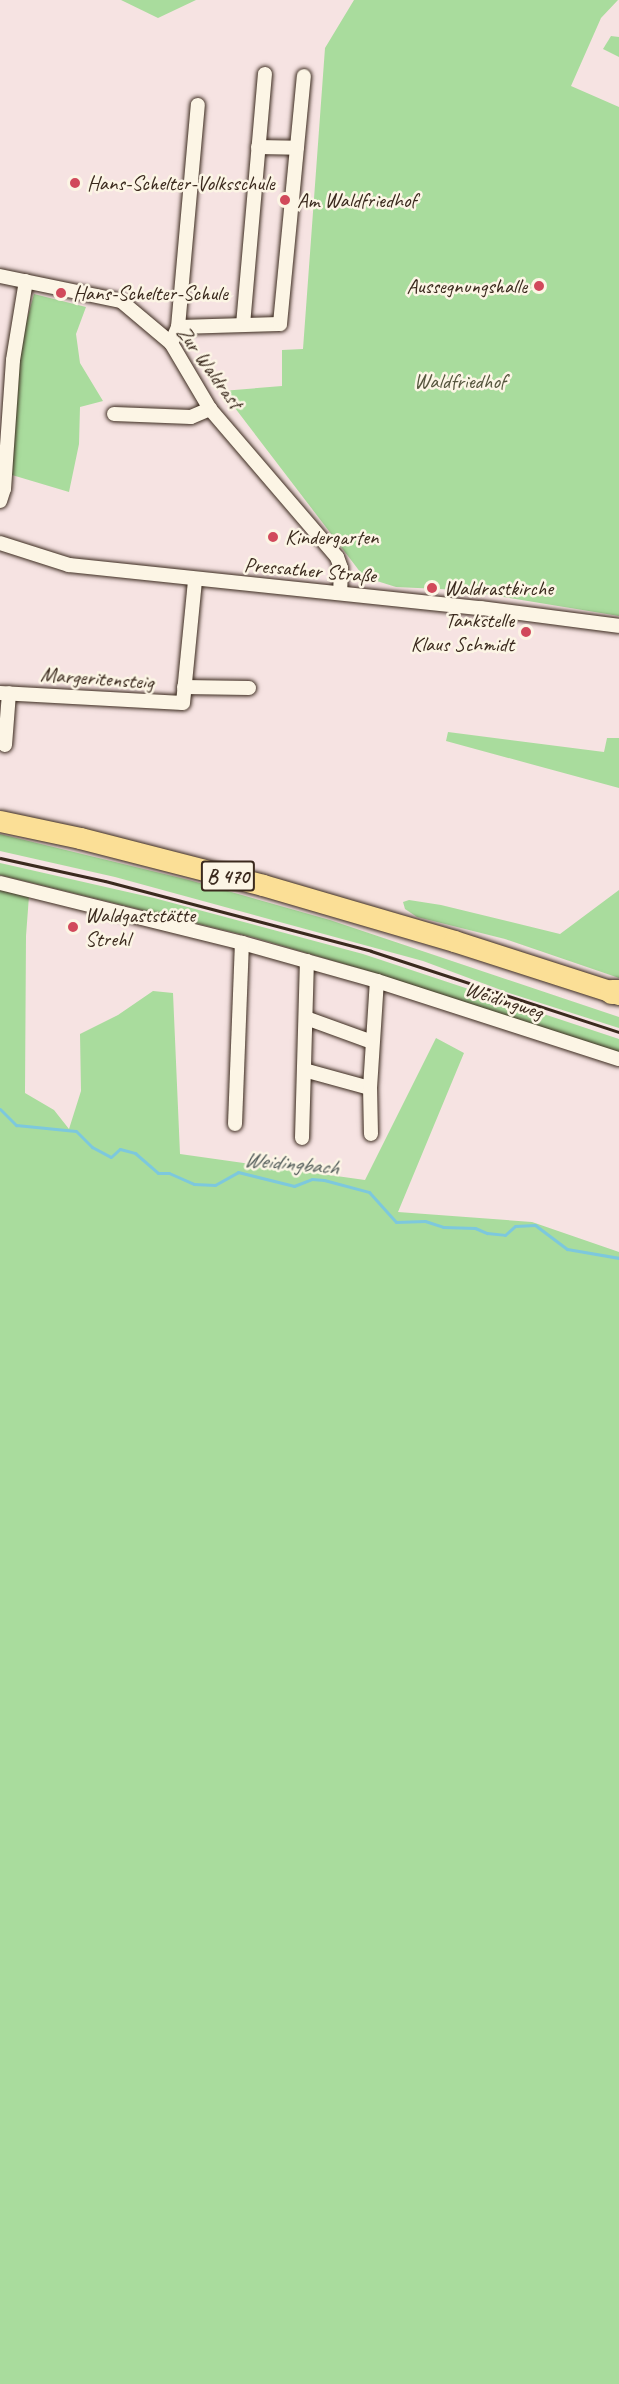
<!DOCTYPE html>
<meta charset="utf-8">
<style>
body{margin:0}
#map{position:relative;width:619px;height:2384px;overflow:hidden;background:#f6e3e2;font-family:Caveat,sans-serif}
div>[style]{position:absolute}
.green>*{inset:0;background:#a9dc9d}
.stream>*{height:3px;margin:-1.5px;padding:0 1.5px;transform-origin:1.5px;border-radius:1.5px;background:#7dc8dd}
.roads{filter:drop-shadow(0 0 2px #3b2a1e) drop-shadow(0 0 2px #3b2a1e)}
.minor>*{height:14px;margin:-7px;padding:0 7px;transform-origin:7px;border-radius:7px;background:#fcf5e5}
.primary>*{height:21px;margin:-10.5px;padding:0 10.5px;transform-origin:10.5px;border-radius:10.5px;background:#fbdf96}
.motorway>*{height:24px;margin:-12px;padding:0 12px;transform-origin:12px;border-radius:12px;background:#fbdf96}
.rail>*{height:3px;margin:-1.5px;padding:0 1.5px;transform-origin:1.5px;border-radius:1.5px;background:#3b2a1e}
.dots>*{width:16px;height:16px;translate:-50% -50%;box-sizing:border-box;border:3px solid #fcf5e5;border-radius:50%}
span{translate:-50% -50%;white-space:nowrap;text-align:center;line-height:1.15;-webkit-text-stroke:5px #fcf5e5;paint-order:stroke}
.shield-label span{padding:2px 4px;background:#fcf5e5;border:2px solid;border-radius:4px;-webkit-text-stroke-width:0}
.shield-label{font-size:20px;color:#3b2a1e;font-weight:700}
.poi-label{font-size:21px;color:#3b2a1e}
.left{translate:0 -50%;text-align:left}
.right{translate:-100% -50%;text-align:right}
.street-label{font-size:21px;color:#3b2a1e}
.park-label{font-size:21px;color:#56563e}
.water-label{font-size:22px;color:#4f5957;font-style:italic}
</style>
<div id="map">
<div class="green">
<div style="clip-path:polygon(121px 0,196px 0,158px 18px)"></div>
<div style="clip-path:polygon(354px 0,618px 0,601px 18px,571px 86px,619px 107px,619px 616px,461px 590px,396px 587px,364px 577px,222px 391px,282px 386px,282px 350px,303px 349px,325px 48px)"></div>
<div style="clip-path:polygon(611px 36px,619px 37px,619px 57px,603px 49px)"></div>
<div style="clip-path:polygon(34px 294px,86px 307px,76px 334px,80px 363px,103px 401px,80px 407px,79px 444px,69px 492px,12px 475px,17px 374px,23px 334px)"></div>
<div style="clip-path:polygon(448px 732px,604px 752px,607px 738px,619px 738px,619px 788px,446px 741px)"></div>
<div style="clip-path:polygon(0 834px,189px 880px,330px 920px,619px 1017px,619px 1028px,509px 993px,423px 961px,115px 877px,0 851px)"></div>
<div style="clip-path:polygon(0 863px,154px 898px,363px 954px,619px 1039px,619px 1055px,375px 973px,252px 937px,0 875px)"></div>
<div style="clip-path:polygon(0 889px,29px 896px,26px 936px,25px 1093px,54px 1110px,69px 1129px,81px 1091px,80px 1034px,118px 1015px,153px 991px,173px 993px,180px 1154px,365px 1180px,436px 1038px,464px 1053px,398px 1212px,532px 1222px,619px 1252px,619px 2384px,0 2384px)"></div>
<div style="clip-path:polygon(619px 890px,619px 978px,505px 939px,417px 917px,405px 909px,403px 902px,409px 900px,441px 905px,560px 934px)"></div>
</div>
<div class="stream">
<div style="left:0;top:1109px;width:23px;rotate:45deg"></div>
<div style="left:16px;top:1125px;width:60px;rotate:5.7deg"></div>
<div style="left:76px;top:1131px;width:23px;rotate:45deg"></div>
<div style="left:92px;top:1147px;width:21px;rotate:28deg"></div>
<div style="left:111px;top:1157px;width:12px;rotate:-42deg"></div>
<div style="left:120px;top:1149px;width:16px;rotate:15deg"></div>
<div style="left:135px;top:1153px;width:30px;rotate:41deg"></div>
<div style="left:158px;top:1173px;width:11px"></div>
<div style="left:169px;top:1173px;width:27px;rotate:24deg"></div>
<div style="left:194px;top:1184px;width:21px;rotate:3deg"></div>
<div style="left:215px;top:1185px;width:26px;rotate:-29deg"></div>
<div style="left:238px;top:1172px;width:58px;rotate:14deg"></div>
<div style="left:294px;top:1186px;width:19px;rotate:-21deg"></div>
<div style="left:312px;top:1179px;width:12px;rotate:5deg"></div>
<div style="left:324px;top:1180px;width:47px;rotate:14.9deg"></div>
<div style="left:369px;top:1192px;width:40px;rotate:48deg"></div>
<div style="left:396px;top:1222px;width:29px;rotate:-2deg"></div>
<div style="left:425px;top:1221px;width:19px;rotate:18deg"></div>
<div style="left:443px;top:1227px;width:32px;rotate:2deg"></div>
<div style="left:475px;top:1228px;width:13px;rotate:23deg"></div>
<div style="left:487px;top:1233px;width:18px;rotate:6deg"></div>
<div style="left:505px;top:1235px;width:13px;rotate:-42deg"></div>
<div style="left:515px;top:1226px;width:20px;rotate:-3deg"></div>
<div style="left:535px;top:1225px;width:40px;rotate:37deg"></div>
<div style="left:567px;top:1249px;width:53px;rotate:9.8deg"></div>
</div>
<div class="roads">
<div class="minor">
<div style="left:258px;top:147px;width:39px;rotate:1deg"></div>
<div style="left:0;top:276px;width:124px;rotate:11.7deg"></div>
<div style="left:121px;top:301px;width:65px;rotate:40deg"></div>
<div style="left:171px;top:343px;width:77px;rotate:59.4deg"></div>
<div style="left:210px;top:409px;width:195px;rotate:49.4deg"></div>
<div style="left:337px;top:557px;width:12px;rotate:70deg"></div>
<div style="left:341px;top:568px;width:25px;rotate:92deg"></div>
<div style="left:243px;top:325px;width:252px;rotate:-85deg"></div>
<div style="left:178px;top:327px;width:223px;rotate:-84.9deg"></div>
<div style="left:171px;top:343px;width:17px;rotate:-66deg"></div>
<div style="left:178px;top:327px;width:102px;rotate:-1.7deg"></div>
<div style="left:280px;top:324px;width:249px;rotate:-84.5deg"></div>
<div style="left:114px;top:414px;width:77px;rotate:2.2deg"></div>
<div style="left:191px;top:417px;width:21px;rotate:-23deg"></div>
<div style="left:0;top:501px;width:13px;rotate:-72deg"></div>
<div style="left:4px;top:489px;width:129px;rotate:-86deg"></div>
<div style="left:13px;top:360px;width:80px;rotate:-80.7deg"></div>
<div style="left:0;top:543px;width:72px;rotate:17.7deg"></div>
<div style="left:69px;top:565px;width:414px;rotate:6deg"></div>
<div style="left:481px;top:608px;width:139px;rotate:7.4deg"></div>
<div style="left:184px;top:687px;width:65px;rotate:0.9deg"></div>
<div style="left:0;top:693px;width:183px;rotate:3.1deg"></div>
<div style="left:183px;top:703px;width:124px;rotate:-84.4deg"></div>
<div style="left:5px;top:745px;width:52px;rotate:-85.6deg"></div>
<div style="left:0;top:883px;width:249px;rotate:13.9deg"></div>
<div style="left:242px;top:943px;width:140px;rotate:15.7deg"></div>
<div style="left:377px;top:981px;width:254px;rotate:17.9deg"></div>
<div style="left:306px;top:1018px;width:70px;rotate:20deg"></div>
<div style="left:304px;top:1070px;width:68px;rotate:15.3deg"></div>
<div style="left:235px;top:1124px;width:181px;rotate:-87.8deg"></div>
<div style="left:371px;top:1134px;width:46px;rotate:-91.2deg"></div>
<div style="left:370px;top:1088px;width:107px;rotate:-86.3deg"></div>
<div style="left:302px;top:1138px;width:177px;rotate:-88.4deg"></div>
</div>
<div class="primary">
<div style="left:0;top:821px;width:82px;rotate:12deg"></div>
<div style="left:80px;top:838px;width:189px;rotate:14.4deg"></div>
<div style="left:263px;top:885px;width:199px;rotate:16.3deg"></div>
<div style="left:454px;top:941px;width:173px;rotate:17.8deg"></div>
</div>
<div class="motorway">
<div style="left:612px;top:992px;width:7px"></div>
</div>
</div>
<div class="rail">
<div style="left:0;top:858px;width:107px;rotate:12.4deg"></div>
<div style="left:105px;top:881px;width:275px;rotate:14.7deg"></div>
<div style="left:371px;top:951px;width:261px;rotate:18.1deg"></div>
</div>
<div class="dots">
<div style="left:75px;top:183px;background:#d1495b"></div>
<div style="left:285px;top:200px;background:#d1495b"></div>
<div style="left:539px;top:286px;background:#d1495b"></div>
<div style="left:61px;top:293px;background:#d1495b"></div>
<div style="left:273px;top:537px;background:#d1495b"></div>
<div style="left:432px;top:588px;background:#d1495b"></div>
<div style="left:526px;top:632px;background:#d1495b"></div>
<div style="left:73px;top:927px;background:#d1495b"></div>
</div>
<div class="shield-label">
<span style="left:228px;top:876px">B 470</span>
</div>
<div class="poi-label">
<span class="left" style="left:87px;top:183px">Hans-Schelter-Volksschule</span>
<span class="left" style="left:297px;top:200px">Am Waldfriedhof</span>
<span class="right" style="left:527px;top:286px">Aussegnungshalle</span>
<span class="left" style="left:73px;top:293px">Hans-Schelter-Schule</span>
<span class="left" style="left:285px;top:537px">Kindergarten</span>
<span class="left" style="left:444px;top:588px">Waldrastkirche</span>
<span class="right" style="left:514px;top:632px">Tankstelle<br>Klaus Schmidt</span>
<span class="left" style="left:85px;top:927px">Waldgaststätte<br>Strehl</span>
</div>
<div class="street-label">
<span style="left:210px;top:367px;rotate:54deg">Zur Waldrast</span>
<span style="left:310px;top:570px;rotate:5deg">Pressather Straße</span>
<span style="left:97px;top:678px;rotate:4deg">Margeritensteig</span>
<span style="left:504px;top:1000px;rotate:18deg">Weidingweg</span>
</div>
<div class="park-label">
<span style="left:460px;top:381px">Waldfriedhof</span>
</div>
<div class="water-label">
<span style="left:291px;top:1164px;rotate:5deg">Weidingbach</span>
</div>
</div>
